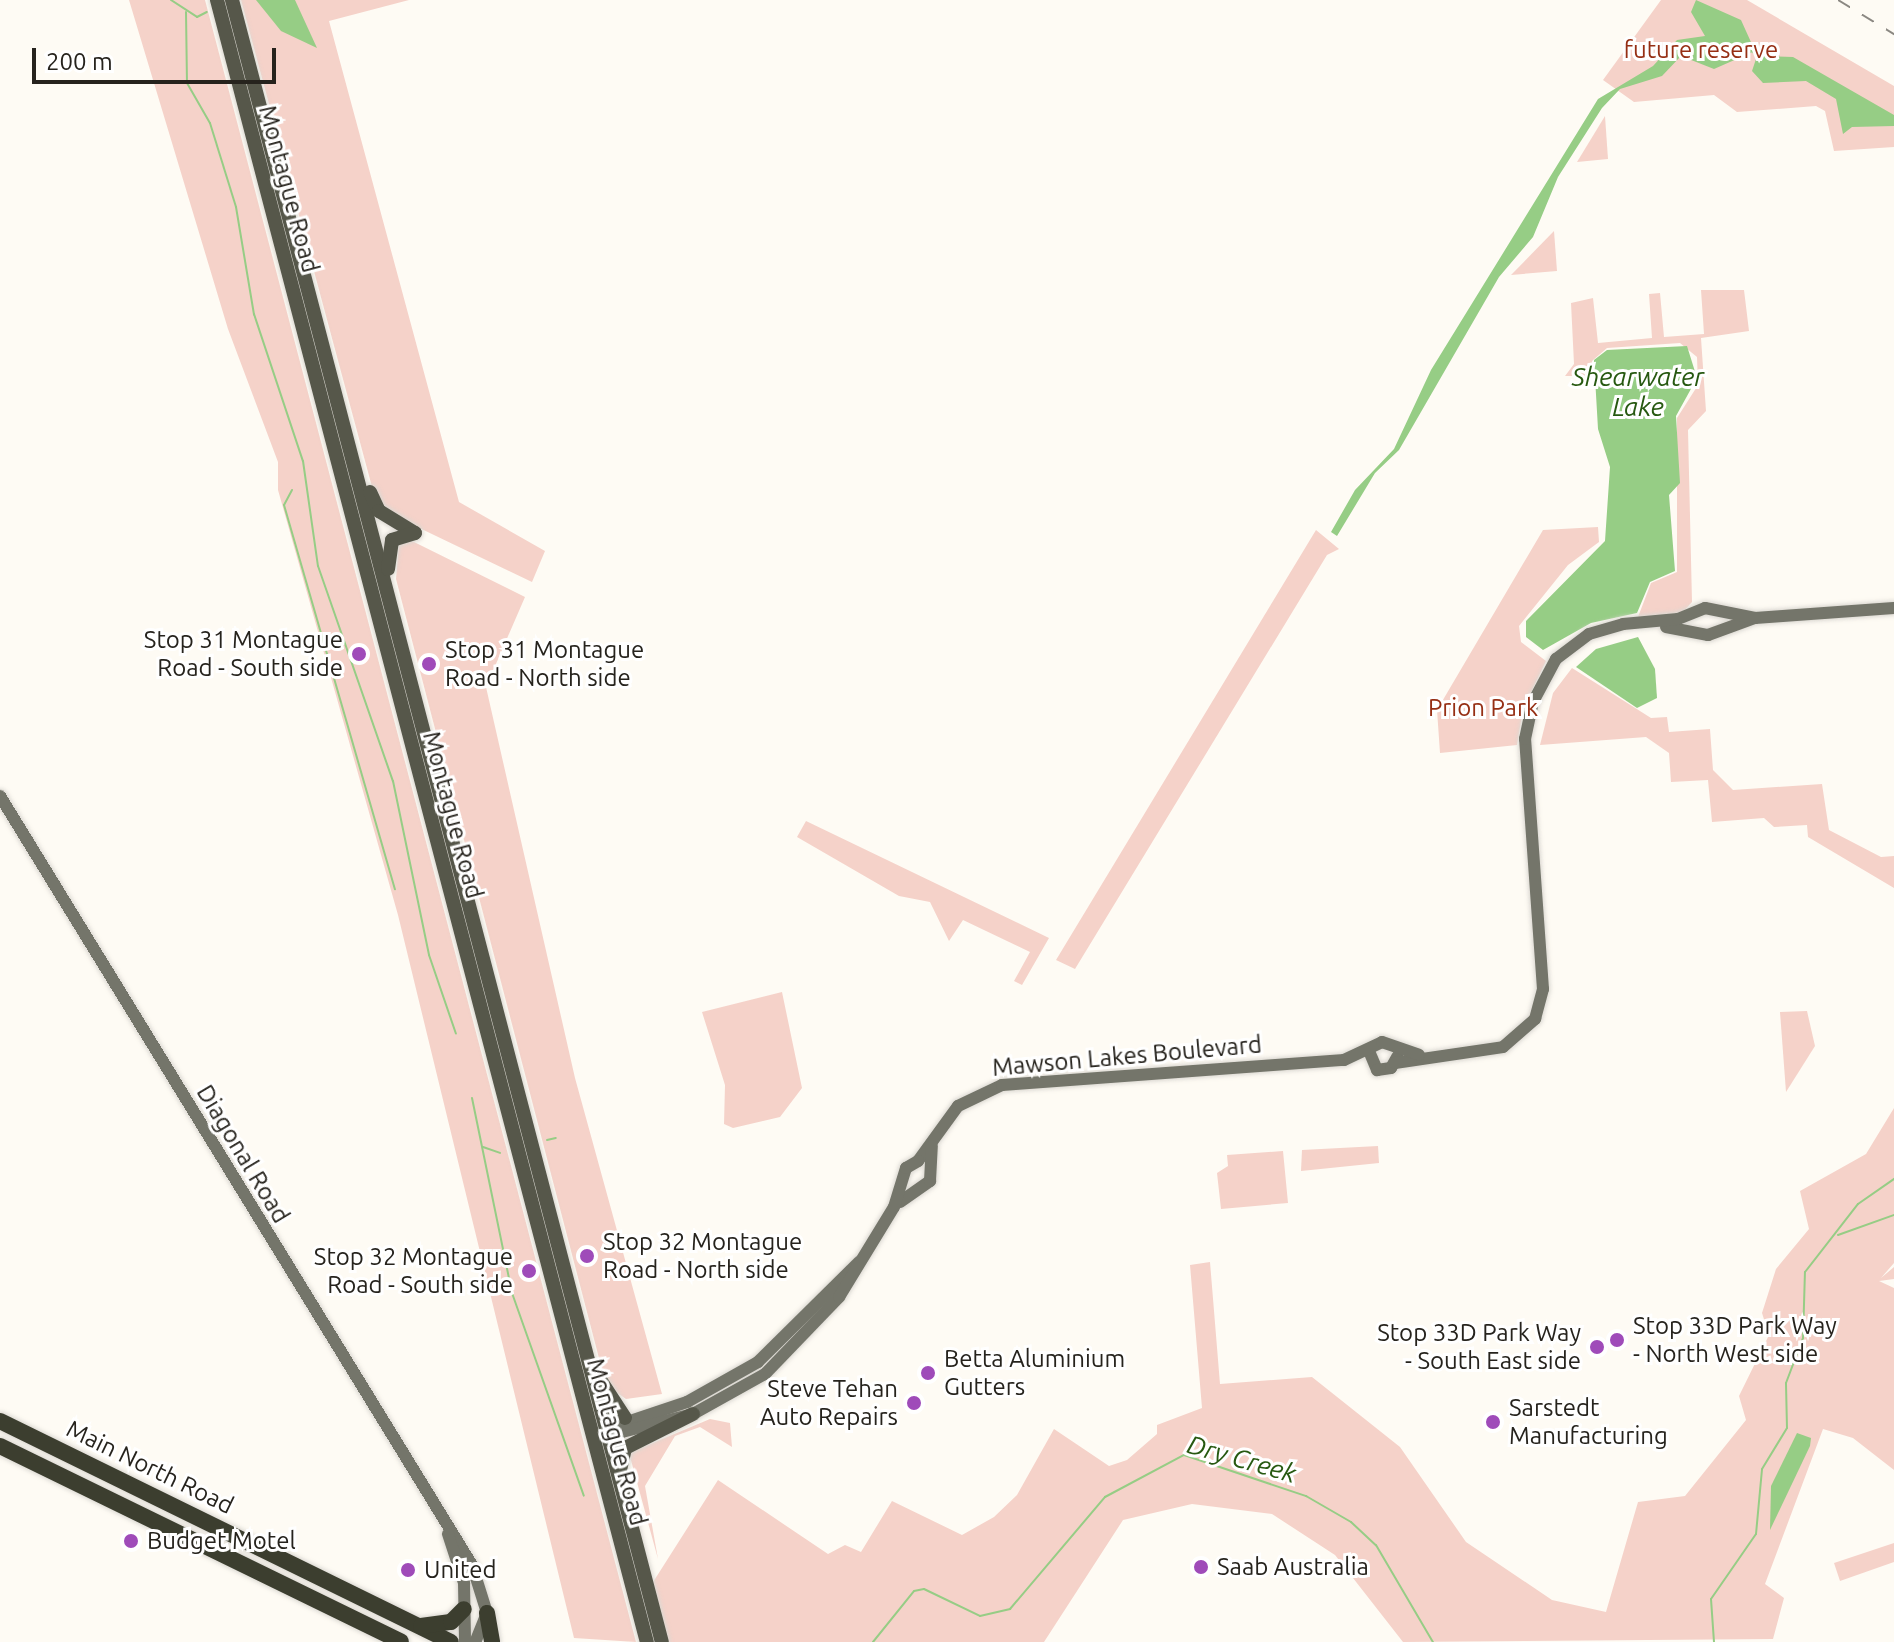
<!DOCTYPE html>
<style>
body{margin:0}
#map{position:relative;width:1894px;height:1642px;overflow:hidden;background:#fefbf4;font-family:Ubuntu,sans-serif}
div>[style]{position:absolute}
.green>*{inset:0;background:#f5d2c9}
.water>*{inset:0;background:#96cd85}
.stream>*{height:2px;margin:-1px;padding:0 1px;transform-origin:1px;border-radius:1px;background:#96cd85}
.roads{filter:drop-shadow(0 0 2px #dbd8d2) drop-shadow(0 0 2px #dbd8d2)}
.secondary>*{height:12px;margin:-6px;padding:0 6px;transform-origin:6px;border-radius:6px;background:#74756a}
.primary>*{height:14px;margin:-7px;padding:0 7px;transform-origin:7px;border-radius:7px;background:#56574a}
.highway>*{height:16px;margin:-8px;padding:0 8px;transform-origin:8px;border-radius:8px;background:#3c3e2f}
.rail>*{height:2px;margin-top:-1px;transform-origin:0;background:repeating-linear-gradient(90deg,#8b8882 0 14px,transparent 0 28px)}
.dots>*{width:22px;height:22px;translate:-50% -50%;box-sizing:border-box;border:4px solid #fff;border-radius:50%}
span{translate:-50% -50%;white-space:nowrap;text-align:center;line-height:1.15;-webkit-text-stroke:6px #fff;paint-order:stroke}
.park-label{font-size:24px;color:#962f14}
.street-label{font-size:24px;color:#26231d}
.poi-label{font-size:24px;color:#26231d}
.right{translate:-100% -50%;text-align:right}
.left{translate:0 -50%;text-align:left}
.water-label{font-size:26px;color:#275911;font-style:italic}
.scale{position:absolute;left:32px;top:48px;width:244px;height:36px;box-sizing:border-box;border:4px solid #26231d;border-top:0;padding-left:10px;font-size:24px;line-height:28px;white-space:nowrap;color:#26231d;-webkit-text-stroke:6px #fff;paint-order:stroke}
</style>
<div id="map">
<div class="green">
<div style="clip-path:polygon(129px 0,205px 0,636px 1642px,574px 1638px,398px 915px,278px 490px,278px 462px,228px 329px)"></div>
<div style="clip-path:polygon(241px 0,409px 0,329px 21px,459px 502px,545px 551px,532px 582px,384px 511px,375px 498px)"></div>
<div style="clip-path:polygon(1661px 0,1747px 0,1894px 86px,1894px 147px,1834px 151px,1825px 111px,1816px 106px,1737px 112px,1714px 95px,1634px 102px,1603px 80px)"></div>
<div style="clip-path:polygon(1605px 116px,1608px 159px,1577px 162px)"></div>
<div style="clip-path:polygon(1554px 231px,1557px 271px,1511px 275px)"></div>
<div style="clip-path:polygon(1701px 290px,1744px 290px,1749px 331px,1701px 338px,1706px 411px,1688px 430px,1692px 602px,1681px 614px,1638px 617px,1651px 583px,1677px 572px,1677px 418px,1698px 385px,1697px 357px,1680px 343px,1607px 348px,1592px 361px,1592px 376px,1565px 376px,1574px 364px,1571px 303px,1593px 298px,1598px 343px,1652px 338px,1649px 294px,1660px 293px,1664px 337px,1704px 334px)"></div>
<div style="clip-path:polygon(1598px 527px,1599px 542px,1568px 565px,1519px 626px,1521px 642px,1546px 661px,1523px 709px,1517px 745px,1440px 753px,1437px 710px,1543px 530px)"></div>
<div style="clip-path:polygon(1316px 530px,1339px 549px,1327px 555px,1075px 969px,1056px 960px)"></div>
<div style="clip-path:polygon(412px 541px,525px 597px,486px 687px,575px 1078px,662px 1394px,626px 1399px,606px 1385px,396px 579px,399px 543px)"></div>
<div style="clip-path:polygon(1572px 668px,1651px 718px,1667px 717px,1669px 732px,1710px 729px,1713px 770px,1733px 790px,1822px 784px,1829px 830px,1881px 857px,1894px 856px,1894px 888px,1808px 837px,1807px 825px,1774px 827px,1764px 818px,1712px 822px,1708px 780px,1671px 782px,1669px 753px,1646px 737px,1540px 745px,1553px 693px)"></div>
<div style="clip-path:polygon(806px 821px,1049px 938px,1022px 985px,1014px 981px,1030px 952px,963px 920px,949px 941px,930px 902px,899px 896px,797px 837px)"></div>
<div style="clip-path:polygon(782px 992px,802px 1088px,780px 1117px,733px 1128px,724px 1124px,725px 1085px,702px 1012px)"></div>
<div style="clip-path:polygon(1807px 1011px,1815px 1046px,1786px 1092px,1780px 1012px)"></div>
<div style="clip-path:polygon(1894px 1108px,1894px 1263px,1881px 1278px,1894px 1267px,1894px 1279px,1879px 1281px,1894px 1288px,1894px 1470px,1853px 1438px,1823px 1429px,1765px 1584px,1784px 1598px,1773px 1639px,1403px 1642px,1335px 1555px,1272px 1514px,1192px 1504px,1123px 1520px,1044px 1642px,662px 1642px,648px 1590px,718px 1480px,828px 1554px,845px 1545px,861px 1552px,892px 1501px,962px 1535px,994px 1517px,1017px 1495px,1054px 1429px,1109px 1466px,1127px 1460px,1157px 1434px,1157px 1425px,1202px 1408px,1190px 1265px,1210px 1262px,1220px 1384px,1312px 1377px,1400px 1447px,1466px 1542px,1552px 1600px,1606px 1612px,1638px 1502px,1685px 1496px,1746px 1420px,1739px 1396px,1769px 1335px,1762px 1313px,1776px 1269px,1809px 1229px,1800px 1191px,1866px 1154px)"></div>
<div style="clip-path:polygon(1378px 1146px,1379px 1163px,1301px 1171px,1302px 1150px)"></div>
<div style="clip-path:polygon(1283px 1151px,1288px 1203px,1221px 1209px,1217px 1173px,1228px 1166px,1227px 1155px)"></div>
<div style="clip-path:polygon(710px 1419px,730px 1423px,732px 1447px,700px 1427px,675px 1436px,645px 1486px,658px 1559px,629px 1453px)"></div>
<div style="clip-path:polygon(1894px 1543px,1894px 1562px,1840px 1581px,1834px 1563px)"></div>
</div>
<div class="water">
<div style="clip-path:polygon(256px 0,295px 0,317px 48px,281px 31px)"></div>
<div style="clip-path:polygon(1696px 0,1741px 20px,1755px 51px,1714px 69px,1681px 56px,1662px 76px,1620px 89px,1602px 108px,1558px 177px,1533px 237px,1499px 277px,1399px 450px,1375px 473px,1337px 536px,1331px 532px,1355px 490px,1394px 449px,1431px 370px,1598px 99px,1653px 66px,1677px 40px,1705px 36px,1691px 12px)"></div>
<div style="clip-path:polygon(1757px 56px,1793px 57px,1894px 115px,1894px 126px,1852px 127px,1843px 134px,1836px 99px,1806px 81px,1763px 83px,1752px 71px)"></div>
<div style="clip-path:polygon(1687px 346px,1697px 378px,1676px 416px,1680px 483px,1669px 495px,1675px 571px,1650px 582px,1637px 613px,1591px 623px,1543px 650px,1526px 637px,1526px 621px,1605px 541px,1610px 467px,1598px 429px,1594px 360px,1607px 350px)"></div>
<div style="clip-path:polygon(1638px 637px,1655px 669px,1657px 698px,1637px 708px,1576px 667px,1596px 649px)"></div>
<div style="clip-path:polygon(1797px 1433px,1811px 1438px,1810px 1446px,1770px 1530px,1771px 1486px)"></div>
</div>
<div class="stream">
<div style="left:171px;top:0;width:31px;rotate:33deg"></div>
<div style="left:197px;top:17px;width:11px;rotate:-27deg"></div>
<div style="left:186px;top:12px;width:71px;rotate:89.2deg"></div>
<div style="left:187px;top:83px;width:46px;rotate:60.1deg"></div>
<div style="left:210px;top:123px;width:88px;rotate:72.8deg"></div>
<div style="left:236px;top:207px;width:109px;rotate:80.5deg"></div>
<div style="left:254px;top:314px;width:155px;rotate:71.6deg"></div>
<div style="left:303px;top:461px;width:106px;rotate:81.9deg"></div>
<div style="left:318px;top:566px;width:228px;rotate:70.8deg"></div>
<div style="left:393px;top:781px;width:178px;rotate:78.3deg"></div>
<div style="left:429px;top:955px;width:83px;rotate:71.1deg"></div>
<div style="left:1753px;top:52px;width:6px;rotate:45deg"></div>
<div style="left:292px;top:490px;width:17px;rotate:118deg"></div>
<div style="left:284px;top:505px;width:400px;rotate:73.9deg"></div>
<div style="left:472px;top:1098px;width:199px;rotate:78.4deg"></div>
<div style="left:512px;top:1293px;width:215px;rotate:70.5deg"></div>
<div style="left:547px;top:1140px;width:9px;rotate:-13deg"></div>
<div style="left:483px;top:1147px;width:18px;rotate:19deg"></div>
<div style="left:1838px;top:1235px;width:59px;rotate:-19.7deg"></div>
<div style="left:873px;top:1642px;width:65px;rotate:-51.2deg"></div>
<div style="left:914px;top:1591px;width:10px;rotate:-11deg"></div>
<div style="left:924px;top:1589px;width:62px;rotate:25.7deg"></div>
<div style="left:980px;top:1616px;width:31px;rotate:-13deg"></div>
<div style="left:1010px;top:1609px;width:147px;rotate:-49.7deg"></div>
<div style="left:1105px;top:1497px;width:89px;rotate:-28deg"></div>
<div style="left:1184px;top:1455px;width:129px;rotate:18.6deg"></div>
<div style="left:1306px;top:1496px;width:52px;rotate:30deg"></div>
<div style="left:1351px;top:1522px;width:34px;rotate:43deg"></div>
<div style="left:1376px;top:1545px;width:113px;rotate:59.6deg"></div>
<div style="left:1714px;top:1642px;width:43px;rotate:-94deg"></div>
<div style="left:1711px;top:1599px;width:79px;rotate:-55.3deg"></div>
<div style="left:1756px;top:1534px;width:65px;rotate:-84.7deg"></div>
<div style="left:1762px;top:1469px;width:48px;rotate:-58.6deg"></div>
<div style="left:1787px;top:1428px;width:45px;rotate:-91.3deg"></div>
<div style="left:1786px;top:1383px;width:48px;rotate:-69.3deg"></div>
<div style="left:1803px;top:1338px;width:66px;rotate:-88.3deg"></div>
<div style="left:1805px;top:1272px;width:86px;rotate:-52.1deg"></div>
<div style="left:1858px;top:1204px;width:44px;rotate:-34.8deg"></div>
</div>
<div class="roads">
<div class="secondary">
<div style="left:1666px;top:627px;width:43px;rotate:10.8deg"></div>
<div style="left:1708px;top:635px;width:50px;rotate:-19.9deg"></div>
<div style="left:1755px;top:618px;width:139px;rotate:-4.1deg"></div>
<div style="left:0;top:796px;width:902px;rotate:58.46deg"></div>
<div style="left:472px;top:1565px;width:50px;rotate:72.6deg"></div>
<div style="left:487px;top:1613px;width:31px;rotate:112deg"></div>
<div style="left:1369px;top:1051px;width:21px;rotate:67deg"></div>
<div style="left:1377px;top:1070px;width:14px;rotate:-8deg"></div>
<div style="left:1391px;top:1068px;width:13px;rotate:-61deg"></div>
<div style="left:1395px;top:1063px;width:109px;rotate:-8.4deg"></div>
<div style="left:1503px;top:1047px;width:43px;rotate:-41.2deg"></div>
<div style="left:1535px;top:1019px;width:31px;rotate:-75deg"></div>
<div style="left:1543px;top:989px;width:251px;rotate:-94.1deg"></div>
<div style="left:1525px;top:739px;width:38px;rotate:-78deg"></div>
<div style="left:1533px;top:702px;width:49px;rotate:-61.9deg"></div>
<div style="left:1556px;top:659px;width:41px;rotate:-37.1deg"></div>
<div style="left:1589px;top:634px;width:35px;rotate:-16deg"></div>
<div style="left:1623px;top:624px;width:55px;rotate:-5.2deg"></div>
<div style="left:1678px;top:619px;width:29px;rotate:-22deg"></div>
<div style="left:1705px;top:608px;width:51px;rotate:11.3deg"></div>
<div style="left:918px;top:1161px;width:68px;rotate:-54deg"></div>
<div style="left:958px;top:1106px;width:49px;rotate:-25.5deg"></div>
<div style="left:1002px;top:1085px;width:343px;rotate:-4.2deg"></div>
<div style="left:1344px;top:1060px;width:42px;rotate:-25.3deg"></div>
<div style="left:1382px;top:1042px;width:39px;rotate:19deg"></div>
<div style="left:900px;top:1202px;width:37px;rotate:-35deg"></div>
<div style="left:930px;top:1181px;width:35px;rotate:-87deg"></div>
<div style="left:859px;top:1262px;width:142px;rotate:135.3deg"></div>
<div style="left:758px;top:1362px;width:81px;rotate:150.6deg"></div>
<div style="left:687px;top:1402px;width:85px;rotate:161.6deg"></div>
<div style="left:606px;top:1429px;width:16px;rotate:11deg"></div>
<div style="left:622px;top:1432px;width:73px;rotate:-14.2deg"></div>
<div style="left:693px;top:1414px;width:82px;rotate:-29.1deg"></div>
<div style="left:765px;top:1374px;width:107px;rotate:-46.1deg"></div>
<div style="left:839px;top:1297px;width:105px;rotate:-58.6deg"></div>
<div style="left:894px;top:1207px;width:41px;rotate:-72.9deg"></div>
<div style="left:906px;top:1168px;width:14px;rotate:-30deg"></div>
<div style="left:448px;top:1534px;width:52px;rotate:71.9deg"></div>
<div style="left:464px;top:1583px;width:59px;rotate:89deg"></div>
</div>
<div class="primary">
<div style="left:217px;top:0;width:1697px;rotate:75.33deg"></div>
<div style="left:232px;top:0;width:1697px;rotate:75.33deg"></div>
<div style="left:370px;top:492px;width:21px;rotate:65deg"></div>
<div style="left:379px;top:511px;width:42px;rotate:31.4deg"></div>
<div style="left:388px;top:569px;width:29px;rotate:-82deg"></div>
<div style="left:392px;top:540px;width:24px;rotate:-17deg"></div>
<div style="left:601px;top:1381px;width:44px;rotate:57deg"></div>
<div style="left:620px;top:1470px;width:23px;rotate:-77deg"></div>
<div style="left:625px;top:1448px;width:76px;rotate:-26.6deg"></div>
</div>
<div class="highway">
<div style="left:0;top:1421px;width:502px;rotate:26.11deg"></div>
<div style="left:0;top:1446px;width:446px;rotate:26deg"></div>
<div style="left:487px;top:1613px;width:29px;rotate:80deg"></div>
<div style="left:421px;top:1626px;width:30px;rotate:-8deg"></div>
<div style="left:451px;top:1622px;width:18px;rotate:-45deg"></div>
</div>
</div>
<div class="rail">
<div style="left:1838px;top:0;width:66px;rotate:31.3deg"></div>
</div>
<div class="dots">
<div style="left:359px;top:654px;background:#9f4bb9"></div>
<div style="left:429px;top:664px;background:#9f4bb9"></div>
<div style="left:587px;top:1256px;background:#9f4bb9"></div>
<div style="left:529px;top:1271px;background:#9f4bb9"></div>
<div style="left:1617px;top:1340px;background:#9f4bb9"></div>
<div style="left:1597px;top:1347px;background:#9f4bb9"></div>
<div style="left:928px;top:1373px;background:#9f4bb9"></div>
<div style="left:914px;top:1403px;background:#9f4bb9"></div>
<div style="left:1493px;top:1422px;background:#9f4bb9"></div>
<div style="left:131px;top:1541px;background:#9f4bb9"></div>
<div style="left:1201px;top:1567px;background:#9f4bb9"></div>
<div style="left:408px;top:1570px;background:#9f4bb9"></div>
</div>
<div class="park-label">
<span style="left:1701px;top:50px">future reserve</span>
<span style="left:1483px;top:708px">Prion Park</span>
</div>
<div class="street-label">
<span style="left:289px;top:189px;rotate:75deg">Montague Road</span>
<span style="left:453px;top:815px;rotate:75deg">Montague Road</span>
<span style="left:1127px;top:1056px;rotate:-5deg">Mawson Lakes Boulevard</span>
<span style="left:243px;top:1154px;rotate:59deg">Diagonal Road</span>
<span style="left:617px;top:1442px;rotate:75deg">Montague Road</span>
<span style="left:150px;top:1467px;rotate:26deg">Main North Road</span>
</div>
<div class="poi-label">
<span class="right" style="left:343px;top:654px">Stop 31 Montague<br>Road - South side</span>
<span class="left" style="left:445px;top:664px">Stop 31 Montague<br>Road - North side</span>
<span class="left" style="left:603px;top:1256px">Stop 32 Montague<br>Road - North side</span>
<span class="right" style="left:513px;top:1271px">Stop 32 Montague<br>Road - South side</span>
<span class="left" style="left:1633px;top:1340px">Stop 33D Park Way<br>- North West side</span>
<span class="right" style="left:1581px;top:1347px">Stop 33D Park Way<br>- South East side</span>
<span class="left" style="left:944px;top:1373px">Betta Aluminium<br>Gutters</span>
<span class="right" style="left:898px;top:1403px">Steve Tehan<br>Auto Repairs</span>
<span class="left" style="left:1509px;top:1422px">Sarstedt<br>Manufacturing</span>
<span class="left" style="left:147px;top:1541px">Budget Motel</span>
<span class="left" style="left:1217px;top:1567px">Saab Australia</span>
<span class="left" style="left:424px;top:1570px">United</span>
</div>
<div class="water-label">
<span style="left:1638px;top:392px">Shearwater<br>Lake</span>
<span style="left:1242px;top:1459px;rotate:16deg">Dry Creek</span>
</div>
<div class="scale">200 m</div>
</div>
